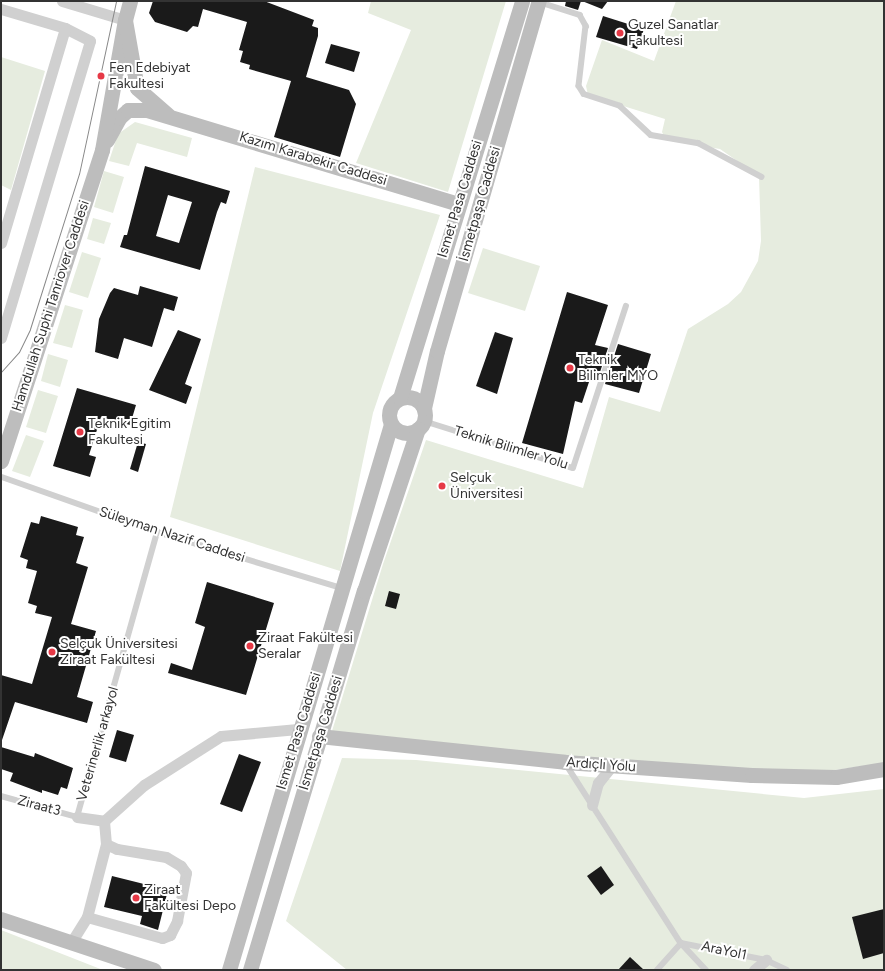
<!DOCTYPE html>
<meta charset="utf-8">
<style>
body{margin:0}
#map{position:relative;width:885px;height:971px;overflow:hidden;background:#fff;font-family:Figtree,sans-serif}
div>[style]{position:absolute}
.green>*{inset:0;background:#e6ecdf}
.building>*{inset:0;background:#1a1a1a}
.lane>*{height:5.5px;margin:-2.75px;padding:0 2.75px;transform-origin:2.75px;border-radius:2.75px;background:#d0d0d0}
.street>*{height:11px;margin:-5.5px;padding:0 5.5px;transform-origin:5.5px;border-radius:5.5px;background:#d0d0d0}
.secondary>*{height:15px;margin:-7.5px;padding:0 7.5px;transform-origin:7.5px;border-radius:7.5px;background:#bdbdbd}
.secondary>.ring{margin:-7.5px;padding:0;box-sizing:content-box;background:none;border:15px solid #bdbdbd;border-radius:50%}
.tram>*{height:1px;margin:-0.5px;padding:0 0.5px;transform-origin:0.5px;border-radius:0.5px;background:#888}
.dots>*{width:11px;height:11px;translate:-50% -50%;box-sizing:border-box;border:2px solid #fff;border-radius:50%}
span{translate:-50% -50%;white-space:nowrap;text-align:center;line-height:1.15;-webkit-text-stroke:4px #fff;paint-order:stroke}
.poi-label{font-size:14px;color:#333}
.left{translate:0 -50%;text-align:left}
.street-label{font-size:14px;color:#333}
.frame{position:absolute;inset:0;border:2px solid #333;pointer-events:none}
</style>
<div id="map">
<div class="green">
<div style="clip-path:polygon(371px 1px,506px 1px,448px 192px,356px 163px,411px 30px,368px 13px)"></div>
<div style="clip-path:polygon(676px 1px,884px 1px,884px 763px,814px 773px,570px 759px,332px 731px,383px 564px,426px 440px,583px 488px,609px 397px,660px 412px,688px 329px,728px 304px,741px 292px,758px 261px,761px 241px,759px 176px,720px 149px,666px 140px,662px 132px,665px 119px,588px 95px,586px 86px,602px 40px,654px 61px)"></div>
<div style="clip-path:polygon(1px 57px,45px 71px,11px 190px,1px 185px)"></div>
<div style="clip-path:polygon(135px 122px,192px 138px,187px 157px,137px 143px,129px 166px,109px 161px,118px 134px)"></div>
<div style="clip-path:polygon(255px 167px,440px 215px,373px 413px,340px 571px,170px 517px)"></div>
<div style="clip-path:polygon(104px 171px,124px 177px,113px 213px,94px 207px)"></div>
<div style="clip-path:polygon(93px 218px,111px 223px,104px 244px,87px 239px)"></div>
<div style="clip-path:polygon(483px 248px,540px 266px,525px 311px,468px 293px)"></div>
<div style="clip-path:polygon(82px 252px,101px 258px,88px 298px,69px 292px)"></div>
<div style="clip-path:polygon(65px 305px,83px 310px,72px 348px,53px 343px)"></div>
<div style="clip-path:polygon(48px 354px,68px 360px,60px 387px,41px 381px)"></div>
<div style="clip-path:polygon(38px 390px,58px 396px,46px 433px,26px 427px)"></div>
<div style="clip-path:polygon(26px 435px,44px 441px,30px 477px,12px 471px)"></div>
<div style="clip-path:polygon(342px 758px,416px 760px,804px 798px,884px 789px,884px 970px,347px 970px,286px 921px)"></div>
<div style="clip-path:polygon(1px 930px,103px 970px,1px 970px)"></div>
</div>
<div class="building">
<div style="clip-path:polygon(153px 1px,264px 1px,314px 20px,312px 26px,318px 28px,318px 36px,306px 77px,349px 90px,356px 104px,340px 157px,274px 137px,291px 81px,249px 69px,250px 65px,240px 62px,243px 51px,239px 50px,247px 22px,203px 9px,198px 27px,193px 26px,187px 32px,155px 22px,149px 13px)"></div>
<div style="clip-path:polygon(566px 1px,581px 1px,578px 10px,565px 6px)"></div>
<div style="clip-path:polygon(582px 1px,608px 1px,602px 9px)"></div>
<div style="clip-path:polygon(603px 16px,644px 29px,637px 49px,596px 37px)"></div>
<div style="clip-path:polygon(331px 44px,360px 52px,354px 72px,325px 63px)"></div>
<div style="clip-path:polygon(evenodd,145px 166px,230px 191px,226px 204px,221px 202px,217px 212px,200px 270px,120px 247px,124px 235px,127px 235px,145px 166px,168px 195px,192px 202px,179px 243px,156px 236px,168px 195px)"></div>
<div style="clip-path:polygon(140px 286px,178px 297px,174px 311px,164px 308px,152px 347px,124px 338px,118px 359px,95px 352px,99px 319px,110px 293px,114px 288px,138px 295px)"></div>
<div style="clip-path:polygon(567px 292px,608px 305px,595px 345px,608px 348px,597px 381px,590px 379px,582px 403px,575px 401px,563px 454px,522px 443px)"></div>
<div style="clip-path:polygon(178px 330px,201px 339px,185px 384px,192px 387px,186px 404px,149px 390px)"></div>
<div style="clip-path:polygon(495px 332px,513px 338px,497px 394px,476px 386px)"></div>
<div style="clip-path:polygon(618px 344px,651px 354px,639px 393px,605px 384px)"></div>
<div style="clip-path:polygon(77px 388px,136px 405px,130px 425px,101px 417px,89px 455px,96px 457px,90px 477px,53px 466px)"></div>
<div style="clip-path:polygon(138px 442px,146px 444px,138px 472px,130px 469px)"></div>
<div style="clip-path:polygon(41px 516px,78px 527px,76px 535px,84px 537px,76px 563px,88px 567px,71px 624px,96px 631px,77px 697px,93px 702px,87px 723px,15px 702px,1px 743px,1px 675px,32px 684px,52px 617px,35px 613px,37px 606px,28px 603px,37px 571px,26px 568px,28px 560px,20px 557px,31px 522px,39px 524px)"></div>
<div style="clip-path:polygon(207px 582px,274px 603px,246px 695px,168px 673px,171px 663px,192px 670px,205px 627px,195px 623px)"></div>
<div style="clip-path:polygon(389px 591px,400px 594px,396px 609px,385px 606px)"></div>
<div style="clip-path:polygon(117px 730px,134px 735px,126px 762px,109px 757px)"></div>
<div style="clip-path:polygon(1px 747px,34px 757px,35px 753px,73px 768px,67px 789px,61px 787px,58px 795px,42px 790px,42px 793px,10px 781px,13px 773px,1px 769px)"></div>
<div style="clip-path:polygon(239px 754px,261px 762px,242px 812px,220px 804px)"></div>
<div style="clip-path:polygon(601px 866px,614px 885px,601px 895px,587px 876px)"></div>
<div style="clip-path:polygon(112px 876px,168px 890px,158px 930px,140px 924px,142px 916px,104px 907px)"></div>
<div style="clip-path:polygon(884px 909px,884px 953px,863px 959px,852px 917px)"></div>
<div style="clip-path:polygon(630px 957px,644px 970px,618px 970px)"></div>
</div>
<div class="lane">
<div style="left:539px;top:2px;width:43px;rotate:17.6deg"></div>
<div style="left:580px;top:15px;width:13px;rotate:61deg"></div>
<div style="left:586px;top:26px;width:60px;rotate:96.7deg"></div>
<div style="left:579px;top:86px;width:9px;rotate:58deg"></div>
<div style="left:584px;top:94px;width:38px;rotate:18deg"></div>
<div style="left:620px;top:106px;width:42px;rotate:43.1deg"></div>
<div style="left:651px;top:135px;width:48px;rotate:9.7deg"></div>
<div style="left:698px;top:143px;width:72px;rotate:28deg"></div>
<div style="left:424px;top:421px;width:156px;rotate:17.5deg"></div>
<div style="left:573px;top:468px;width:170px;rotate:-71.9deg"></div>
<div style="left:2px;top:477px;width:164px;rotate:19.5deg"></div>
<div style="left:157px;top:532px;width:192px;rotate:16.9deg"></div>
<div style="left:566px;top:764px;width:213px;rotate:57.3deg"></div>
<div style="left:681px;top:943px;width:37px;rotate:47deg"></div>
<div style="left:1px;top:796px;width:79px;rotate:15.4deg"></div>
<div style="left:77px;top:817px;width:296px;rotate:-74.3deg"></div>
<div style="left:657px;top:970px;width:36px;rotate:-48deg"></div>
<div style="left:681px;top:943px;width:87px;rotate:11.3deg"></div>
<div style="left:766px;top:960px;width:23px;rotate:25deg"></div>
</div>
<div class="street">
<div style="left:62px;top:1px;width:66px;rotate:16.8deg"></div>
<div style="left:1px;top:9px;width:67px;rotate:16.5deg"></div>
<div style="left:65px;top:28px;width:28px;rotate:27deg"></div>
<div style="left:90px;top:41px;width:310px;rotate:106.7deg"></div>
<div style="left:1px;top:243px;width:224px;rotate:-73.4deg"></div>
<div style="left:592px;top:805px;width:23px;rotate:-75deg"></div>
<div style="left:598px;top:783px;width:22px;rotate:-51deg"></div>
<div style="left:77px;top:817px;width:27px;rotate:8deg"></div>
<div style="left:104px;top:821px;width:54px;rotate:-42deg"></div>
<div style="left:144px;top:785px;width:91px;rotate:-32.5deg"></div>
<div style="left:221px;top:736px;width:77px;rotate:-5.2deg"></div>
<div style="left:87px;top:917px;width:78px;rotate:15.6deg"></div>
<div style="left:162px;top:938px;width:9px;rotate:-21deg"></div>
<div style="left:170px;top:935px;width:16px;rotate:-63deg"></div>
<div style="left:177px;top:921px;width:49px;rotate:-79.4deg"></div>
<div style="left:186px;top:873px;width:9px;rotate:-126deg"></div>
<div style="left:181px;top:866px;width:17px;rotate:-149deg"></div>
<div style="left:166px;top:857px;width:50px;rotate:-170.7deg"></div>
<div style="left:117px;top:849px;width:12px;rotate:-156deg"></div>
<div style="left:72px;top:941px;width:28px;rotate:-58deg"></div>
<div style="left:87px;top:917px;width:75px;rotate:-75.4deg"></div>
<div style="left:106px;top:844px;width:23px;rotate:-95deg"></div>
<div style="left:754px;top:970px;width:16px;rotate:-40deg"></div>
</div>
<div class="secondary">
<div style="left:125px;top:20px;width:20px;rotate:-75deg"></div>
<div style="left:107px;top:140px;width:25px;rotate:-61deg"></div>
<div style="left:119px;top:118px;width:12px;rotate:-42deg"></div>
<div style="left:128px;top:110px;width:19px"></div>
<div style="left:147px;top:110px;width:325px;rotate:16.8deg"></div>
<div class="ring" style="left:389px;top:397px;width:21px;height:21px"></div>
<div style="left:400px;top:398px;width:415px;rotate:-72.9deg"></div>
<div style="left:424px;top:408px;width:58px;rotate:-77.2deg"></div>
<div style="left:437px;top:351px;width:365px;rotate:-73.8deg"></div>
<div style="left:1px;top:461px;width:327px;rotate:-72deg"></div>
<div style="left:102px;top:150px;width:132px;rotate:-80deg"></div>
<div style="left:125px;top:20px;width:69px;rotate:80deg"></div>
<div style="left:137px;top:88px;width:41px;rotate:41.1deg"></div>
<div style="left:319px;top:736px;width:247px;rotate:6deg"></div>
<div style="left:565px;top:762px;width:187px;rotate:4deg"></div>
<div style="left:752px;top:775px;width:84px;rotate:1.4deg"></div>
<div style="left:836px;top:777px;width:49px;rotate:-9.5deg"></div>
<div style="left:1px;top:919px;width:161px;rotate:18.4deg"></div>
<div style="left:229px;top:970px;width:570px;rotate:-73.47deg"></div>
<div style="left:250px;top:970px;width:396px;rotate:-73.3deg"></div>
<div style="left:364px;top:591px;width:171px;rotate:-71.6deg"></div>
</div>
<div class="tram">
<div style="left:1px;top:372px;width:27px;rotate:-48deg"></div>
<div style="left:19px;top:352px;width:25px;rotate:-64deg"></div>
<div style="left:30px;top:329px;width:163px;rotate:-72.5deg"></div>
<div style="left:79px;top:174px;width:177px;rotate:-77.9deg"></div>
</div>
<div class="dots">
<div style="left:620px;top:33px;background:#e63946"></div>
<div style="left:101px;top:76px;background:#e63946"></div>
<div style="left:570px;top:368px;background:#e63946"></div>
<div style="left:80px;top:432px;background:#e63946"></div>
<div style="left:442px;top:486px;background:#e63946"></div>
<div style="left:250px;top:646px;background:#e63946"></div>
<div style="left:52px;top:652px;background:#e63946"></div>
<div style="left:136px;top:898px;background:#e63946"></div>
</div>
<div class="poi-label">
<span class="left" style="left:628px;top:33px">Guzel Sanatlar<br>Fakultesi</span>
<span class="left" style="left:109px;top:76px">Fen Edebiyat<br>Fakultesi</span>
<span class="left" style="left:578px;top:368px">Teknik<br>Bilimler MYO</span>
<span class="left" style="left:88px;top:432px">Teknik Egitim<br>Fakultesi</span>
<span class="left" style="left:450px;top:486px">Selçuk<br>Üniversitesi</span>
<span class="left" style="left:258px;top:646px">Ziraat Fakültesi<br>Seralar</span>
<span class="left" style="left:60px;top:652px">Selçuk Üniversitesi<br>Ziraat Fakültesi</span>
<span class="left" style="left:144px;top:898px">Ziraat<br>Fakültesi Depo</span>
</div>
<div class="street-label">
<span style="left:313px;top:159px;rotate:17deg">Kazım Karabekir Caddesi</span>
<span style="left:460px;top:199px;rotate:-73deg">Ismet Pasa Caddesi</span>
<span style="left:480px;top:204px;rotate:-74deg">İsmetpaşa Caddesi</span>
<span style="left:51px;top:306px;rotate:-72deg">Hamdullah Suphi Tanriover Caddesi</span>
<span style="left:511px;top:448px;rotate:17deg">Teknik Bilimler Yolu</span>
<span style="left:172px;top:535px;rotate:18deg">Süleyman Nazif Caddesi</span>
<span style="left:299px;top:731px;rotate:-73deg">Ismet Pasa Caddesi</span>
<span style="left:321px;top:733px;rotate:-73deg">İsmetpaşa Caddesi</span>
<span style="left:98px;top:744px;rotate:-74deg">Veterinerlik arkayol</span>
<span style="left:601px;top:765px;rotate:4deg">Ardıçlı Yolu</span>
<span style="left:39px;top:806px;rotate:15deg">Ziraat3</span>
<span style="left:724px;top:951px;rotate:12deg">AraYol1</span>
</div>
<div class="frame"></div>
</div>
